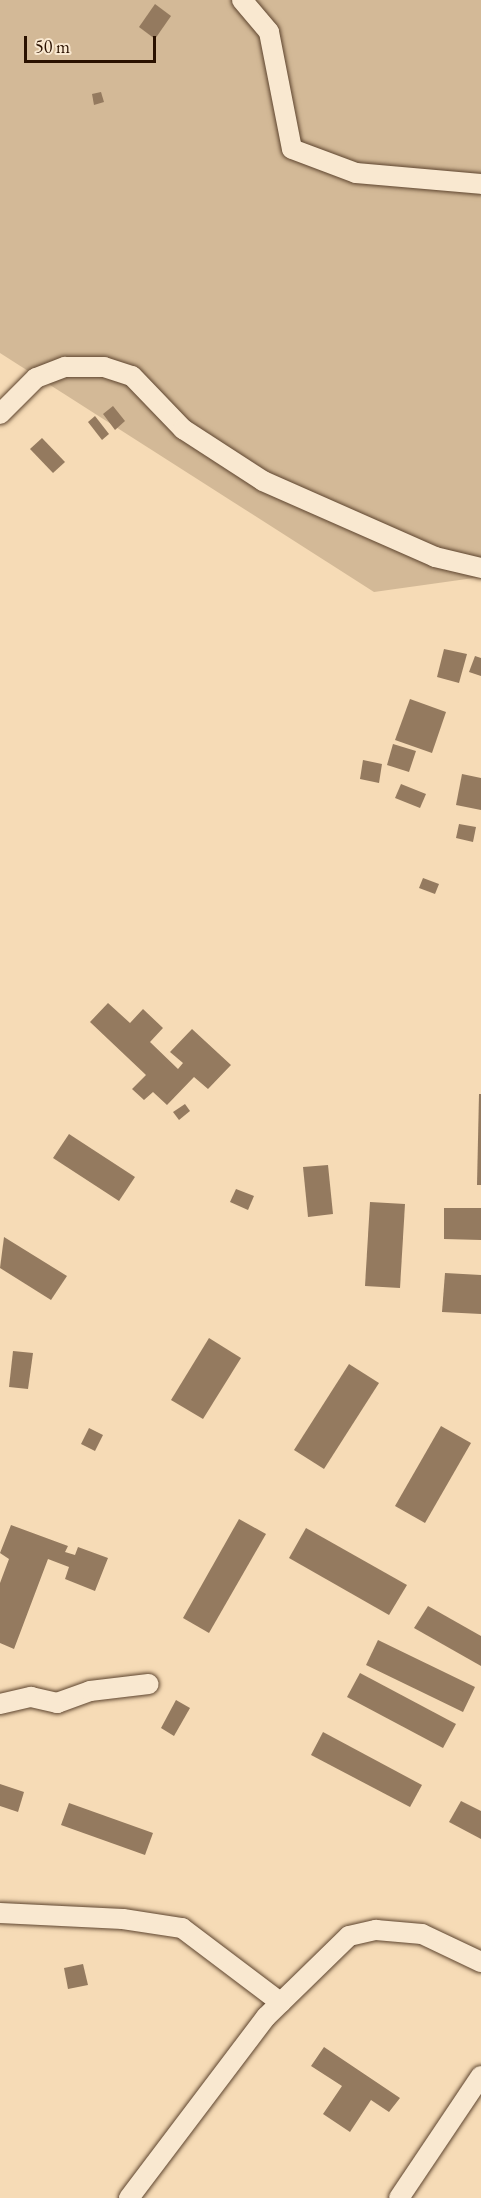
<!DOCTYPE html>
<style>
body{margin:0}
#map{position:relative;width:481px;height:2198px;overflow:hidden;background:#f6dbb6;font-family:"EB Garamond",serif}
div>[style]{position:absolute}
.green>*{inset:0;background:#d3b997}
.building>*{inset:0;background:#947a5f}
.roads{filter:drop-shadow(0 0 2px #5d442e) drop-shadow(0 0 2px #5d442e)}
.minor>*{height:20px;margin:-10px;padding:0 10px;transform-origin:10px;border-radius:10px;background:#f9e8d0}
span{translate:-50% -50%;white-space:nowrap;text-align:center;line-height:1.15;-webkit-text-stroke:5px #f9e8d0;paint-order:stroke}
.scale{position:absolute;left:24px;top:36px;width:132px;height:27px;box-sizing:border-box;border:3px solid #2a1100;border-top:0;padding-left:8px;font-size:18px;line-height:21px;white-space:nowrap;color:#2a1100;-webkit-text-stroke:4px #f9e8d0;paint-order:stroke}
</style>
<div id="map">
<div class="green">
<div style="clip-path:polygon(0 0,481px 0,481px 577px,374px 592px,0 353px)"></div>
</div>
<div class="building">
<div style="clip-path:polygon(155px 4px,171px 16px,155px 39px,139px 27px)"></div>
<div style="clip-path:polygon(101px 92px,104px 102px,94px 105px,92px 94px)"></div>
<div style="clip-path:polygon(113px 406px,125px 421px,115px 430px,103px 414px)"></div>
<div style="clip-path:polygon(95px 416px,109px 434px,102px 440px,88px 422px)"></div>
<div style="clip-path:polygon(42px 438px,65px 462px,53px 473px,30px 449px)"></div>
<div style="clip-path:polygon(444px 649px,467px 654px,459px 683px,437px 677px)"></div>
<div style="clip-path:polygon(475px 656px,481px 658px,481px 676px,469px 672px)"></div>
<div style="clip-path:polygon(410px 699px,446px 712px,432px 753px,395px 740px)"></div>
<div style="clip-path:polygon(393px 744px,416px 751px,409px 772px,387px 765px)"></div>
<div style="clip-path:polygon(363px 760px,382px 764px,379px 783px,360px 779px)"></div>
<div style="clip-path:polygon(462px 774px,481px 778px,481px 810px,456px 805px)"></div>
<div style="clip-path:polygon(401px 784px,426px 794px,420px 808px,395px 798px)"></div>
<div style="clip-path:polygon(459px 824px,476px 827px,473px 842px,456px 838px)"></div>
<div style="clip-path:polygon(423px 878px,439px 884px,435px 894px,419px 888px)"></div>
<div style="clip-path:polygon(108px 1003px,130px 1023px,143px 1009px,163px 1028px,150px 1042px,178px 1069px,183px 1063px,170px 1052px,192px 1029px,231px 1065px,208px 1089px,194px 1077px,167px 1105px,153px 1092px,144px 1100px,132px 1089px,146px 1075px,90px 1022px)"></div>
<div style="clip-path:polygon(479px 1094px,481px 1094px,481px 1185px,477px 1185px)"></div>
<div style="clip-path:polygon(185px 1104px,190px 1111px,179px 1120px,173px 1112px)"></div>
<div style="clip-path:polygon(69px 1134px,135px 1177px,119px 1201px,53px 1158px)"></div>
<div style="clip-path:polygon(328px 1165px,333px 1214px,308px 1217px,303px 1167px)"></div>
<div style="clip-path:polygon(236px 1189px,254px 1196px,248px 1210px,230px 1202px)"></div>
<div style="clip-path:polygon(370px 1202px,405px 1204px,400px 1288px,365px 1286px)"></div>
<div style="clip-path:polygon(444px 1208px,481px 1208px,481px 1240px,444px 1239px)"></div>
<div style="clip-path:polygon(4px 1237px,67px 1276px,51px 1300px,0 1268px)"></div>
<div style="clip-path:polygon(445px 1273px,481px 1275px,481px 1314px,442px 1312px)"></div>
<div style="clip-path:polygon(209px 1338px,241px 1358px,203px 1419px,171px 1400px)"></div>
<div style="clip-path:polygon(13px 1351px,33px 1353px,28px 1389px,9px 1387px)"></div>
<div style="clip-path:polygon(349px 1364px,379px 1383px,324px 1469px,294px 1450px)"></div>
<div style="clip-path:polygon(441px 1426px,471px 1443px,425px 1523px,395px 1506px)"></div>
<div style="clip-path:polygon(89px 1428px,103px 1435px,95px 1451px,81px 1444px)"></div>
<div style="clip-path:polygon(239px 1519px,266px 1534px,209px 1633px,183px 1618px)"></div>
<div style="clip-path:polygon(11px 1525px,68px 1546px,65px 1552px,75px 1555px,78px 1547px,108px 1558px,95px 1591px,65px 1579px,69px 1567px,48px 1559px,14px 1649px,0 1643px,0 1583px,9px 1559px,0 1553px)"></div>
<div style="clip-path:polygon(306px 1528px,407px 1585px,389px 1615px,289px 1558px)"></div>
<div style="clip-path:polygon(428px 1606px,481px 1636px,481px 1666px,414px 1628px)"></div>
<div style="clip-path:polygon(378px 1640px,475px 1687px,463px 1712px,366px 1665px)"></div>
<div style="clip-path:polygon(360px 1673px,456px 1724px,443px 1748px,347px 1697px)"></div>
<div style="clip-path:polygon(176px 1700px,190px 1708px,174px 1736px,161px 1728px)"></div>
<div style="clip-path:polygon(323px 1732px,422px 1785px,410px 1807px,311px 1755px)"></div>
<div style="clip-path:polygon(0 1784px,24px 1792px,18px 1812px,0 1806px)"></div>
<div style="clip-path:polygon(461px 1801px,481px 1811px,481px 1839px,449px 1822px)"></div>
<div style="clip-path:polygon(69px 1803px,153px 1833px,145px 1855px,61px 1825px)"></div>
<div style="clip-path:polygon(83px 1964px,88px 1985px,68px 1989px,64px 1968px)"></div>
<div style="clip-path:polygon(324px 2047px,400px 2098px,389px 2112px,371px 2100px,350px 2132px,323px 2114px,342px 2086px,311px 2066px)"></div>
</div>
<div class="roads">
<div class="minor">
<div style="left:242px;top:0;width:42px;rotate:49.8deg"></div>
<div style="left:269px;top:32px;width:119px;rotate:78.9deg"></div>
<div style="left:292px;top:149px;width:68px;rotate:20.6deg"></div>
<div style="left:356px;top:173px;width:125px;rotate:5deg"></div>
<div style="left:0;top:414px;width:51px;rotate:-45deg"></div>
<div style="left:36px;top:378px;width:31px;rotate:-21deg"></div>
<div style="left:65px;top:367px;width:39px"></div>
<div style="left:104px;top:367px;width:29px;rotate:18deg"></div>
<div style="left:132px;top:376px;width:74px;rotate:46.1deg"></div>
<div style="left:183px;top:429px;width:95px;rotate:33deg"></div>
<div style="left:263px;top:481px;width:188px;rotate:23.8deg"></div>
<div style="left:435px;top:557px;width:47px;rotate:13.4deg"></div>
<div style="left:0;top:1704px;width:32px;rotate:-13deg"></div>
<div style="left:31px;top:1697px;width:27px;rotate:13deg"></div>
<div style="left:57px;top:1703px;width:35px;rotate:-20deg"></div>
<div style="left:90px;top:1691px;width:59px;rotate:-6.8deg"></div>
<div style="left:0;top:1913px;width:123px;rotate:2.8deg"></div>
<div style="left:123px;top:1919px;width:60px;rotate:8.7deg"></div>
<div style="left:182px;top:1928px;width:124px;rotate:37.1deg"></div>
<div style="left:129px;top:2198px;width:227px;rotate:-52.9deg"></div>
<div style="left:266px;top:2017px;width:116px;rotate:-44.3deg"></div>
<div style="left:349px;top:1936px;width:28px;rotate:-13deg"></div>
<div style="left:376px;top:1930px;width:46px;rotate:5deg"></div>
<div style="left:422px;top:1934px;width:65px;rotate:25.4deg"></div>
<div style="left:399px;top:2198px;width:147px;rotate:-56.1deg"></div>
</div>
</div>
<div class="scale">50 m</div>
</div>
